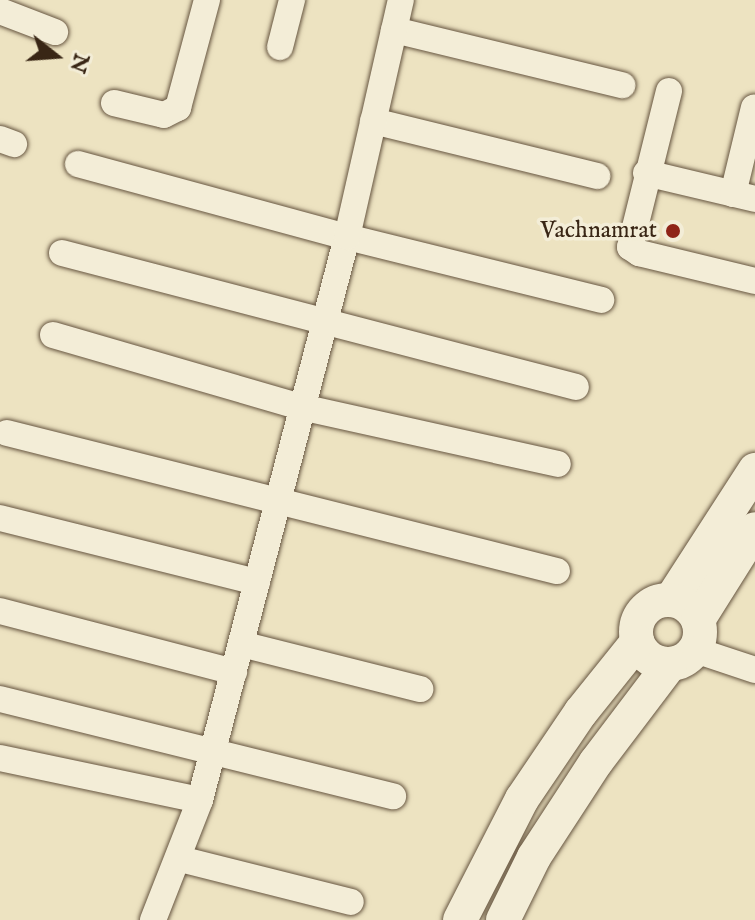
<!DOCTYPE html>
<style>
body{margin:0}
#map{position:relative;width:755px;height:920px;overflow:hidden;background:#ede3c1;font-family:"IM FELL English",serif}
div>[style]{position:absolute}
.roads{filter:drop-shadow(0 0 2px #665540) drop-shadow(0 0 2px #665540)}
.minor>*{height:26px;margin:-13px;padding:0 13px;transform-origin:13px;border-radius:13px;background:#f3edd7}
.tertiary>*{height:34px;margin:-17px;padding:0 17px;transform-origin:17px;border-radius:17px;background:#f3edd7}
.tertiary>.ring{margin:-17px;padding:0;box-sizing:content-box;background:none;border:34px solid #f3edd7;border-radius:50%}
.dots>*{width:22px;height:22px;translate:-50% -50%;box-sizing:border-box;border:4px solid #f3edd7;border-radius:50%}
span{translate:-50% -50%;white-space:nowrap;text-align:center;line-height:1.15;-webkit-text-stroke:7px #f3edd7;paint-order:stroke}
.poi-label{font-size:24px;color:#392615}
.right{translate:-100% -50%;text-align:right}
.north{position:absolute;left:16px;top:16px;width:80px;height:80px;-webkit-text-stroke:6px #f3edd7;paint-order:stroke;rotate:107deg;font-size:22px;font-weight:700;line-height:32px;text-align:center;color:#392615}
.north::after{content:'';display:block;margin:auto;width:28px;height:36px;background:#392615;clip-path:polygon(50% 0,100% 100%,50% 72%,0 100%)}
</style>
<div id="map">
<div class="roads">
<div class="minor">
<div style="left:0;top:11px;width:59px;rotate:20.9deg"></div>
<div style="left:394px;top:30px;width:235px;rotate:13.6deg"></div>
<div style="left:280px;top:47px;width:49px;rotate:-75.7deg"></div>
<div style="left:669px;top:91px;width:161px;rotate:104deg"></div>
<div style="left:630px;top:247px;width:11px;rotate:34deg"></div>
<div style="left:639px;top:253px;width:119px;rotate:13.6deg"></div>
<div style="left:114px;top:103px;width:51px;rotate:13.5deg"></div>
<div style="left:164px;top:115px;width:16px;rotate:-27deg"></div>
<div style="left:178px;top:108px;width:112px;rotate:-75deg"></div>
<div style="left:373px;top:121px;width:231px;rotate:13.8deg"></div>
<div style="left:0;top:139px;width:15px;rotate:20deg"></div>
<div style="left:78px;top:164px;width:279px;rotate:15.2deg"></div>
<div style="left:347px;top:237px;width:262px;rotate:13.9deg"></div>
<div style="left:646px;top:173px;width:112px;rotate:13.4deg"></div>
<div style="left:733px;top:194px;width:89px;rotate:-76.4deg"></div>
<div style="left:62px;top:253px;width:531px;rotate:14.61deg"></div>
<div style="left:53px;top:335px;width:258px;rotate:16.2deg"></div>
<div style="left:301px;top:407px;width:263px;rotate:12.5deg"></div>
<div style="left:7px;top:433px;width:567px;rotate:14.09deg"></div>
<div style="left:0;top:518px;width:265px;rotate:14deg"></div>
<div style="left:0;top:611px;width:242px;rotate:14.6deg"></div>
<div style="left:241px;top:644px;width:185px;rotate:14.1deg"></div>
<div style="left:695px;top:650px;width:63px;rotate:18.4deg"></div>
<div style="left:0;top:699px;width:405px;rotate:13.9deg"></div>
<div style="left:0;top:758px;width:204px;rotate:11.9deg"></div>
<div style="left:200px;top:800px;width:582px;rotate:-75.37deg"></div>
<div style="left:347px;top:237px;width:243px;rotate:-77.2deg"></div>
<div style="left:180px;top:859px;width:176px;rotate:14.1deg"></div>
<div style="left:153px;top:920px;width:129px;rotate:-68.6deg"></div>
</div>
<div class="tertiary">
<div style="left:671px;top:600px;width:155px;rotate:-57.1deg"></div>
<div class="ring" style="left:636px;top:600px;width:30px;height:30px"></div>
<div style="left:698px;top:620px;width:107px;rotate:-57.9deg"></div>
<div style="left:460px;top:920px;width:136px;rotate:-62.9deg"></div>
<div style="left:522px;top:799px;width:105px;rotate:-55.9deg"></div>
<div style="left:581px;top:712px;width:90px;rotate:-51.3deg"></div>
<div style="left:503px;top:920px;width:70px;rotate:-63.8deg"></div>
<div style="left:534px;top:857px;width:113px;rotate:-56.9deg"></div>
<div style="left:596px;top:762px;width:123px;rotate:-52.9deg"></div>
</div>
</div>
<div class="dots">
<div style="left:673px;top:231px;background:#8f2418"></div>
</div>
<div class="poi-label">
<span class="right" style="left:657px;top:231px">Vachnamrat</span>
</div>
<div class="north">N</div>
</div>
